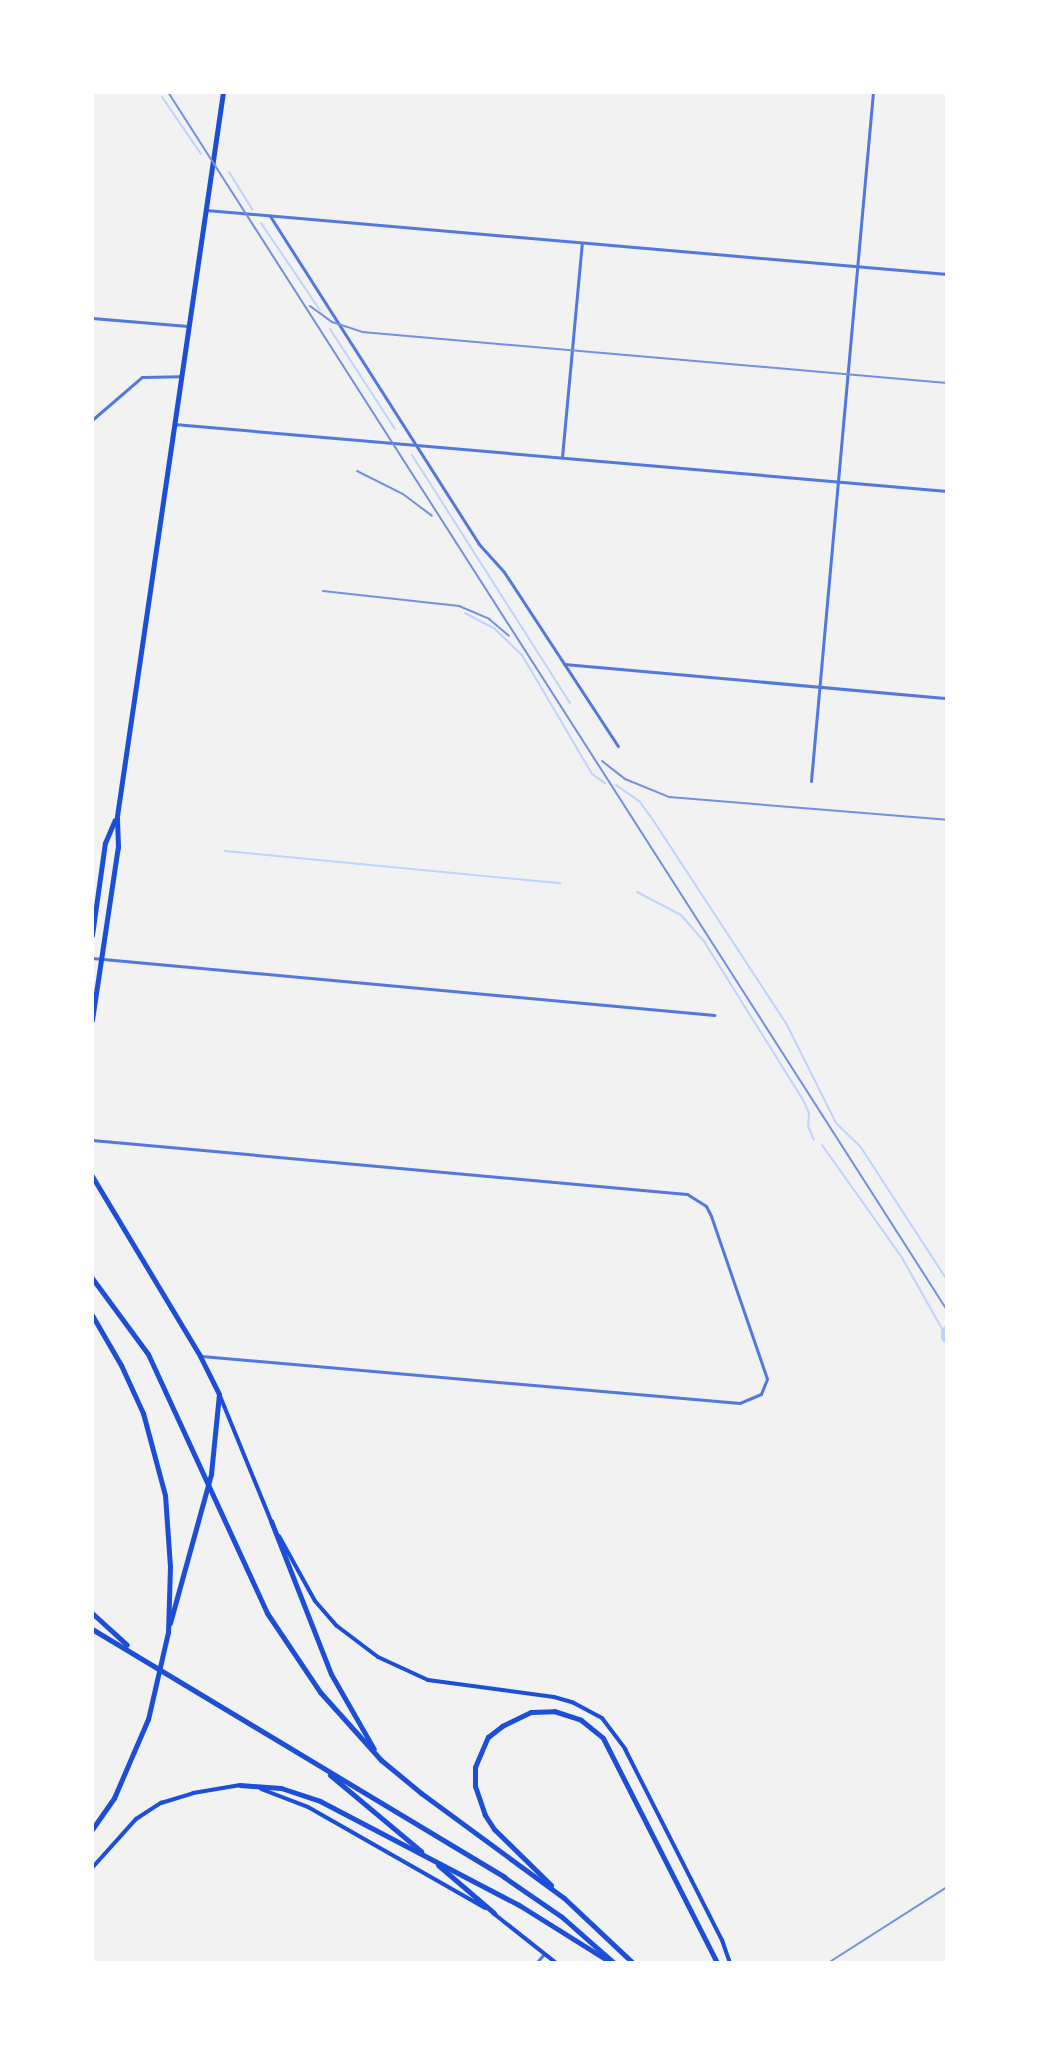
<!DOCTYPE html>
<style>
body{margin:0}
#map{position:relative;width:1039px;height:2055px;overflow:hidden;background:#f2f2f2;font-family:"Fira Sans",sans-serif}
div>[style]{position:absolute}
.stream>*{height:2px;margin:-1px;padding:0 1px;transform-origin:1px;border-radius:1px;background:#bfd3fe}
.river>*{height:12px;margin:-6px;padding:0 6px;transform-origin:6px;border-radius:6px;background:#bfd3fe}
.minor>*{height:3px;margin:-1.5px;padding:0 1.5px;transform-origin:1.5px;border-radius:1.5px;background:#5277de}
.secondary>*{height:4px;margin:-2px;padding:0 2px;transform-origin:2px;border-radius:2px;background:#1d4ed8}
.primary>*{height:5px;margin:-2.5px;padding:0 2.5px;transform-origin:2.5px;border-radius:2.5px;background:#1d4ed8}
.motorway>*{height:5px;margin:-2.5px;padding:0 2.5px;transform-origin:2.5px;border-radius:2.5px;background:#1d4ed8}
.rail>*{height:2px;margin:-1px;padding:0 1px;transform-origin:1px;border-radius:1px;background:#7290e2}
span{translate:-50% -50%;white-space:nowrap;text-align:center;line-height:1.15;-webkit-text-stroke:8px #fff;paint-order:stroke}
.frame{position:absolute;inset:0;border:94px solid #fff;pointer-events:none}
</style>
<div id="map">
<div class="stream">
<div style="left:162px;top:97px;width:69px;rotate:55.6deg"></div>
<div style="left:229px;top:172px;width:44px;rotate:58.1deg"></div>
<div style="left:261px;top:223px;width:105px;rotate:55.9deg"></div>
<div style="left:330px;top:329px;width:119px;rotate:57deg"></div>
<div style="left:412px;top:455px;width:294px;rotate:57.5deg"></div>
<div style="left:465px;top:613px;width:34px;rotate:28deg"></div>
<div style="left:495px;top:629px;width:37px;rotate:44deg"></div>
<div style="left:522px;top:655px;width:138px;rotate:59.5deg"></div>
<div style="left:592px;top:774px;width:16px;rotate:35deg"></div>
<div style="left:616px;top:785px;width:29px;rotate:35deg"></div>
<div style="left:640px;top:802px;width:22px;rotate:54deg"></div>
<div style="left:653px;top:820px;width:245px;rotate:56.8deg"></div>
<div style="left:787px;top:1025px;width:110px;rotate:63.4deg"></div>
<div style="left:836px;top:1123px;width:33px;rotate:44deg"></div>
<div style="left:860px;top:1146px;width:160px;rotate:57deg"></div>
<div style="left:225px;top:851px;width:337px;rotate:5.5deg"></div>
<div style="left:637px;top:892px;width:50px;rotate:27.6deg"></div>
<div style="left:681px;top:915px;width:37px;rotate:49deg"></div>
<div style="left:705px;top:943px;width:185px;rotate:58deg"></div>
<div style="left:803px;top:1100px;width:14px;rotate:65deg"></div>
<div style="left:809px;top:1113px;width:13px;rotate:94deg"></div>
<div style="left:808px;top:1126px;width:15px;rotate:67deg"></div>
<div style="left:822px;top:1145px;width:136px;rotate:54.6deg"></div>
<div style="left:901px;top:1256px;width:90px;rotate:60.6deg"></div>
</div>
<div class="river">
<div style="left:947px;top:1332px;width:5px;rotate:90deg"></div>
</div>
<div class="minor">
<div style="left:206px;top:210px;width:744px;rotate:4.94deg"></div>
<div style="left:270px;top:216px;width:388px;rotate:57.5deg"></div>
<div style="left:478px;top:543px;width:39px;rotate:48deg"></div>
<div style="left:504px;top:572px;width:208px;rotate:56.8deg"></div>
<div style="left:92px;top:318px;width:96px;rotate:4.8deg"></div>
<div style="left:92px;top:420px;width:66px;rotate:-40.7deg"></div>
<div style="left:142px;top:377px;width:39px;rotate:-1deg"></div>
<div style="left:174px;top:424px;width:776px;rotate:4.95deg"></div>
<div style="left:562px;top:457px;width:215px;rotate:-84.7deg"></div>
<div style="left:564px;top:664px;width:385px;rotate:5.1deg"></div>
<div style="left:811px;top:781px;width:692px;rotate:-84.86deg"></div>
<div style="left:92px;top:958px;width:625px;rotate:5.24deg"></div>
<div style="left:92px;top:1140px;width:597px;rotate:5.19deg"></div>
<div style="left:687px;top:1194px;width:22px;rotate:32deg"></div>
<div style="left:706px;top:1206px;width:11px;rotate:63deg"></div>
<div style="left:711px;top:1216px;width:172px;rotate:71deg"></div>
<div style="left:767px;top:1379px;width:16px;rotate:112deg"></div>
<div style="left:761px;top:1394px;width:23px;rotate:157deg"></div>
<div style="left:740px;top:1403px;width:541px;rotate:-175.02deg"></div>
<div style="left:536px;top:1963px;width:12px;rotate:-48deg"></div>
</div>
<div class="secondary">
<div style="left:220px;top:1396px;width:135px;rotate:67.8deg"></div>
<div style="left:279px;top:1536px;width:74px;rotate:61deg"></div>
<div style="left:315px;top:1601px;width:33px;rotate:49deg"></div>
<div style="left:337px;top:1626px;width:51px;rotate:37.1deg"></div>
<div style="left:378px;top:1657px;width:55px;rotate:24.7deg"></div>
<div style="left:428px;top:1680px;width:127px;rotate:7.7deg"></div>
<div style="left:554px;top:1697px;width:19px;rotate:16deg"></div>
<div style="left:572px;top:1702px;width:34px;rotate:28deg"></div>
<div style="left:602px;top:1718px;width:39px;rotate:53deg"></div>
<div style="left:625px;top:1749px;width:214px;rotate:63.1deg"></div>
<div style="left:722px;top:1940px;width:24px;rotate:71deg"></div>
<div style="left:261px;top:1789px;width:50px;rotate:21deg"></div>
<div style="left:308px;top:1807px;width:204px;rotate:29.7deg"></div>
<div style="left:92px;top:1868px;width:66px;rotate:-48.1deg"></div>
<div style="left:136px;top:1819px;width:30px;rotate:-33deg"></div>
<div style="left:161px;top:1803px;width:34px;rotate:-17deg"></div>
<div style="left:193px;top:1793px;width:48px;rotate:-9.7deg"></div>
<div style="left:493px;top:1913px;width:80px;rotate:38.4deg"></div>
</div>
<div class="primary">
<div style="left:92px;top:935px;width:93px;rotate:-82deg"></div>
<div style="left:105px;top:843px;width:25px;rotate:-67deg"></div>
<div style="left:92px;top:1020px;width:175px;rotate:-81.5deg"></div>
<div style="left:118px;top:847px;width:31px;rotate:-92deg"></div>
<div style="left:117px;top:816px;width:732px;rotate:-81.67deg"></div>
<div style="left:92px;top:1176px;width:210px;rotate:59deg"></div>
<div style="left:200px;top:1356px;width:42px;rotate:63.4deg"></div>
</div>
<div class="motorway">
<div style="left:92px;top:1278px;width:94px;rotate:53.6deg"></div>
<div style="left:148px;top:1354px;width:285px;rotate:65.3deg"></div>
<div style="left:267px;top:1613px;width:95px;rotate:56.1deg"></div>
<div style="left:320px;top:1692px;width:91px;rotate:48.1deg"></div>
<div style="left:381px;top:1760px;width:52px;rotate:39.5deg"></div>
<div style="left:421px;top:1793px;width:177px;rotate:36.3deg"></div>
<div style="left:92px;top:1315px;width:58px;rotate:59.9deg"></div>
<div style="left:121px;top:1365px;width:53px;rotate:65.4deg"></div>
<div style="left:143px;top:1413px;width:85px;rotate:75deg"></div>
<div style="left:165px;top:1495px;width:71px;rotate:86deg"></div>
<div style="left:170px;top:1566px;width:66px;rotate:91.7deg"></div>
<div style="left:168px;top:1632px;width:89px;rotate:102.9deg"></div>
<div style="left:148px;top:1719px;width:86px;rotate:113.3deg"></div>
<div style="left:114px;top:1798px;width:39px;rotate:125deg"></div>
<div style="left:271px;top:1521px;width:164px;rotate:68.6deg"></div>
<div style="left:331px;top:1674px;width:86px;rotate:60.2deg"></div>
<div style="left:92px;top:1613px;width:47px;rotate:42.4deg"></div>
<div style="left:170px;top:1623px;width:155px;rotate:-74.6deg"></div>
<div style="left:211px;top:1474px;width:80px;rotate:-84.3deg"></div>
<div style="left:92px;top:1629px;width:481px;rotate:31deg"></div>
<div style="left:504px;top:1877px;width:70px;rotate:34.6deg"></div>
<div style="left:562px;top:1917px;width:69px;rotate:41.5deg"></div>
<div style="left:330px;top:1775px;width:119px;rotate:39.9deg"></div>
<div style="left:240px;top:1785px;width:41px;rotate:4.2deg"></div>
<div style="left:281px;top:1788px;width:41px;rotate:18.4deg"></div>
<div style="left:320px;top:1801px;width:225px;rotate:27.6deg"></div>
<div style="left:519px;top:1905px;width:104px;rotate:32deg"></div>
<div style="left:438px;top:1865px;width:74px;rotate:40.6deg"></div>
<div style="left:551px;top:1885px;width:80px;rotate:-135.5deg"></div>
<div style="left:494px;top:1829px;width:17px;rotate:-123deg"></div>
<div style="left:485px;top:1815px;width:31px;rotate:-109deg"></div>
<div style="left:475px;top:1786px;width:19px;rotate:-90deg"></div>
<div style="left:475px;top:1767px;width:33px;rotate:-67deg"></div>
<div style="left:488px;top:1737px;width:18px;rotate:-38deg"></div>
<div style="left:502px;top:1726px;width:32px;rotate:-26deg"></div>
<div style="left:531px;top:1712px;width:23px;rotate:-2deg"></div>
<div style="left:554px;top:1711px;width:28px;rotate:18deg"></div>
<div style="left:581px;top:1720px;width:28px;rotate:39deg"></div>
<div style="left:603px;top:1738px;width:252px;rotate:63.1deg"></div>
<div style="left:564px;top:1898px;width:95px;rotate:43.3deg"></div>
</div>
<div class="rail">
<div style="left:168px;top:92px;width:1446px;rotate:57.4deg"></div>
<div style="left:310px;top:306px;width:27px;rotate:36deg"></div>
<div style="left:332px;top:322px;width:32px;rotate:18deg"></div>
<div style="left:362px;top:332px;width:587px;rotate:4.98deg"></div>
<div style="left:357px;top:471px;width:51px;rotate:26.6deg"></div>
<div style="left:403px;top:494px;width:36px;rotate:37deg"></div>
<div style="left:323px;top:591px;width:137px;rotate:6.3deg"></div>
<div style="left:459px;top:606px;width:33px;rotate:23deg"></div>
<div style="left:489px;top:619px;width:26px;rotate:40deg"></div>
<div style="left:602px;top:761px;width:29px;rotate:38deg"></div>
<div style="left:625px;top:779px;width:48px;rotate:22.2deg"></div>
<div style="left:669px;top:797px;width:279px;rotate:4.7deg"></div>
<div style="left:828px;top:1963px;width:141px;rotate:-32.6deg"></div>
</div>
<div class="frame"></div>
</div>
